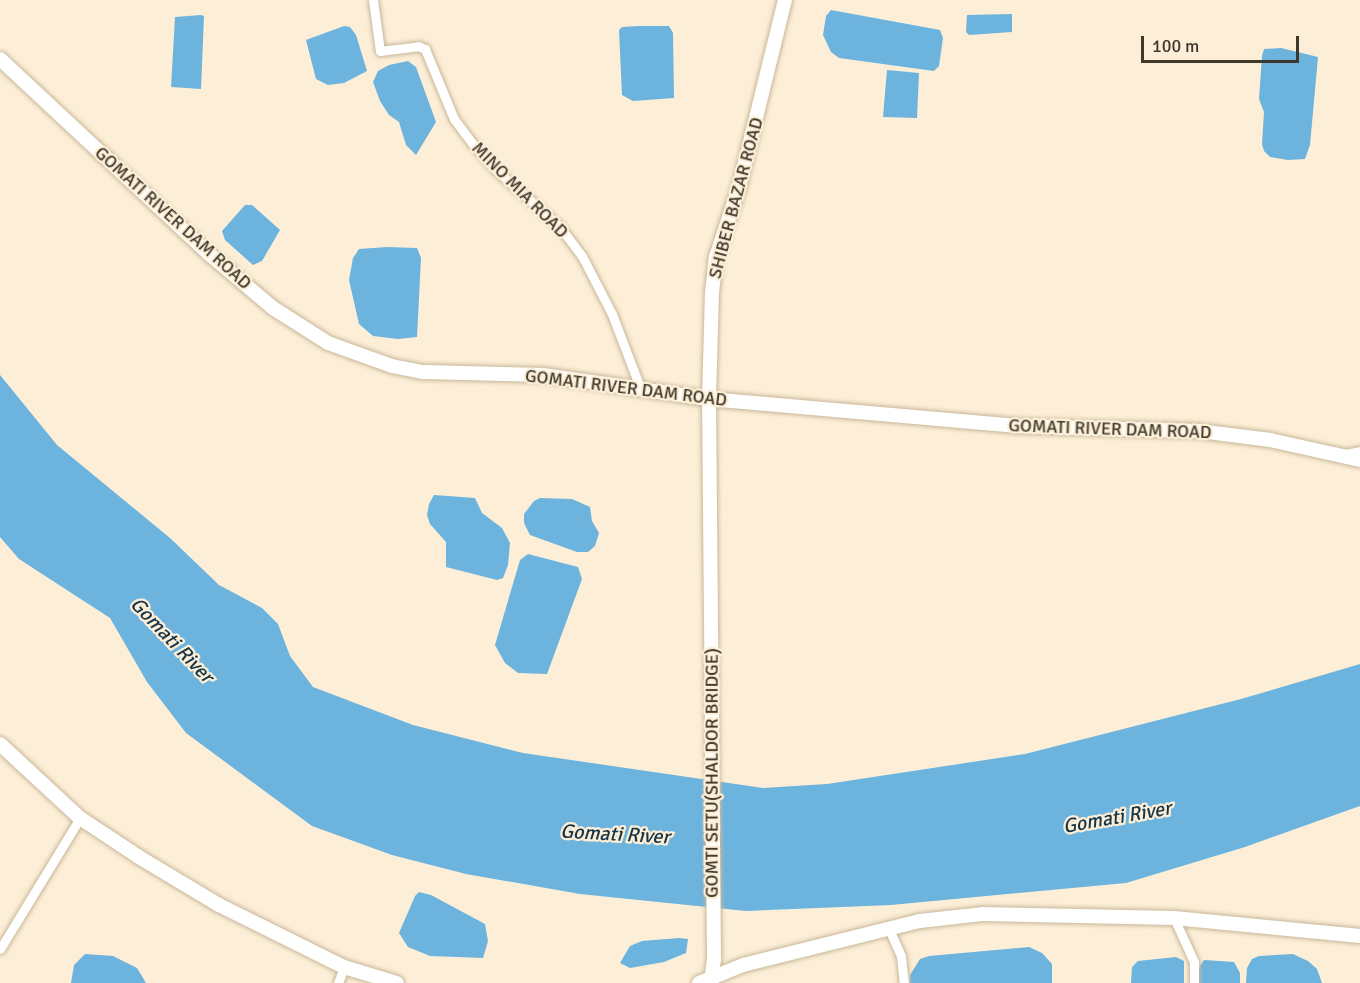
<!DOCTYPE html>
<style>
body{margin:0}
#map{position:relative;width:1360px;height:983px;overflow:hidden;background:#fdefd7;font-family:Signika,sans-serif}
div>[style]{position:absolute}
.water>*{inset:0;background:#6cb3de}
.roads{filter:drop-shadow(0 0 2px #c8b79a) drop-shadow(0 0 2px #c8b79a)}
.street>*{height:9px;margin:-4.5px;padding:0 4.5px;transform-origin:4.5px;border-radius:4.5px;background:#fff}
.secondary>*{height:14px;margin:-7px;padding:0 7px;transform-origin:7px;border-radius:7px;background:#fff}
span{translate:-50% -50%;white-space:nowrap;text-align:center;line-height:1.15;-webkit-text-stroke:4.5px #fdefd7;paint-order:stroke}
.street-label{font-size:18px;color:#3f382c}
.water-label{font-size:20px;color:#153648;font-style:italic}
.scale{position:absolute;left:1141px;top:36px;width:158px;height:27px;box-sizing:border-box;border:3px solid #3f382c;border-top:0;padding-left:8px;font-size:18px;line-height:21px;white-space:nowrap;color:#3f382c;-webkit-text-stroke:4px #fdefd7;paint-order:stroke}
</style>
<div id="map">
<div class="water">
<div style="clip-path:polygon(831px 10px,940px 30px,943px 38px,939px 66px,934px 71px,839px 58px,831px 52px,823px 35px,826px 16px)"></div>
<div style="clip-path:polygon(1012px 14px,1012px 32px,969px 35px,966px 32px,967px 15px)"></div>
<div style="clip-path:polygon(201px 15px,204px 16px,201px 89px,171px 87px,175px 17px)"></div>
<div style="clip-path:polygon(344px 26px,350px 27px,356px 35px,367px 71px,344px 83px,328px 85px,316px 79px,306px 40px)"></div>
<div style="clip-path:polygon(638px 26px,669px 26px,673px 33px,674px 98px,633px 101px,622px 95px,619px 30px,622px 27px)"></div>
<div style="clip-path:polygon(1281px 48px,1318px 57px,1310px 145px,1305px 159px,1288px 160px,1270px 157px,1264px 151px,1262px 144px,1264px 112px,1259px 99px,1262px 56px,1264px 49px)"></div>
<div style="clip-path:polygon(408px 61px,416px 67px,436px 122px,416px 155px,406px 145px,399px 122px,389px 115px,380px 101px,373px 82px,378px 71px,389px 65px)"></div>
<div style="clip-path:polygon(887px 70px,919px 73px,917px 118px,883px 117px)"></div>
<div style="clip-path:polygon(245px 205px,252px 205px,280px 230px,262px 261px,253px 265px,225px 240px,222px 231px)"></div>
<div style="clip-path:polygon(387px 247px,417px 248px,421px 258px,417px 337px,398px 339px,373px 336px,359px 324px,349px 280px,353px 258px,359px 249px)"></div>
<div style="clip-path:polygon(0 375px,57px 445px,170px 538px,219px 585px,262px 608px,278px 624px,290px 656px,313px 687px,413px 725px,523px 753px,763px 788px,827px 784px,1025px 754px,1241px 699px,1360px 664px,1360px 806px,1245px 847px,1126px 883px,891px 905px,746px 911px,580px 894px,466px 874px,392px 855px,312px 826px,186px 733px,147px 682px,110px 618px,19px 559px,0 537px)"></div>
<div style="clip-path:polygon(434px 495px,475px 498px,482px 513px,502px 528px,510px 543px,508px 565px,503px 578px,497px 580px,446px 567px,446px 542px,430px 524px,427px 515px,429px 504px)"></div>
<div style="clip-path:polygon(540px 498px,572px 499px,590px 507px,592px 521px,599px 533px,595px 546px,588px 552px,577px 552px,530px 535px,524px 523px,524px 514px,534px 501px)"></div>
<div style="clip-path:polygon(528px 554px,578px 567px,582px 579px,547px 674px,518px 673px,505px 663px,495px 645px,520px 560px)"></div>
<div style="clip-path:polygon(419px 892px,431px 895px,485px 924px,488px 941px,483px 958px,430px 956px,408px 947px,399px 933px,415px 896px)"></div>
<div style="clip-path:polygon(679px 938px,688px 939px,686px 953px,664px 962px,630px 968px,620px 963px,630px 946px,642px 941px)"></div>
<div style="clip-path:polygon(1029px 947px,1042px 953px,1052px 964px,1052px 983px,910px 983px,910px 975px,920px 959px,929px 956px)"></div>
<div style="clip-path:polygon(85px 954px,113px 956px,137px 968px,146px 983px,71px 983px,74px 965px)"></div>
<div style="clip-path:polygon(1293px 954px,1308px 961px,1317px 969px,1322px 983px,1246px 983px,1247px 968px,1252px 959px,1259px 956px)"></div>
<div style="clip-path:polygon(1176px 957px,1184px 961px,1184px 983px,1131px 983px,1132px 967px,1138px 961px)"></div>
<div style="clip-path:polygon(1204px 960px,1234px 962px,1240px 973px,1240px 983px,1197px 983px,1198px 969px)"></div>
</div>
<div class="roads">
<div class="street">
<div style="left:373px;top:0;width:51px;rotate:82.2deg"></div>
<div style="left:380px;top:51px;width:38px;rotate:-7deg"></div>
<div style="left:418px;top:46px;width:8px;rotate:23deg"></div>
<div style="left:425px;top:49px;width:76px;rotate:67.5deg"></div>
<div style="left:454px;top:119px;width:30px;rotate:53deg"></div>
<div style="left:472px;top:143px;width:36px;rotate:48deg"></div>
<div style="left:496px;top:170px;width:86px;rotate:41.7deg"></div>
<div style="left:560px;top:227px;width:36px;rotate:53deg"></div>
<div style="left:582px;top:256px;width:65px;rotate:62.7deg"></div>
<div style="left:612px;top:314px;width:81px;rotate:69.1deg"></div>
<div style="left:1345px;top:454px;width:15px;rotate:-11deg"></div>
<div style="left:1174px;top:918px;width:48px;rotate:65.6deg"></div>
<div style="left:1194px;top:962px;width:21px;rotate:90deg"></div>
<div style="left:889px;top:929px;width:30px;rotate:66deg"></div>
<div style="left:901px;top:956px;width:27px;rotate:84deg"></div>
<div style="left:0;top:949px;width:153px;rotate:-58.6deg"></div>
<div style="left:338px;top:983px;width:17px;rotate:-69deg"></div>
</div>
<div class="secondary">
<div style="left:0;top:59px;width:286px;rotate:43deg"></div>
<div style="left:209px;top:254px;width:84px;rotate:40.2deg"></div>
<div style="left:273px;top:308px;width:65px;rotate:32.5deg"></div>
<div style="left:328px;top:343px;width:68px;rotate:19.8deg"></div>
<div style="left:392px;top:366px;width:33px;rotate:11deg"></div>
<div style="left:424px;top:372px;width:119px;rotate:1.4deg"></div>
<div style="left:543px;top:375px;width:168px;rotate:8.2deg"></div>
<div style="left:709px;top:399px;width:310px;rotate:5deg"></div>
<div style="left:1018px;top:426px;width:181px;rotate:1.6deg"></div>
<div style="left:1199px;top:431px;width:72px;rotate:7.2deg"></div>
<div style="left:1270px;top:440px;width:92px;rotate:12.5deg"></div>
<div style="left:0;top:744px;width:109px;rotate:42.8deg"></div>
<div style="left:80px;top:818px;width:71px;rotate:33.5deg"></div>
<div style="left:139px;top:857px;width:93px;rotate:31deg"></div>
<div style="left:219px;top:905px;width:140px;rotate:26.4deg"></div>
<div style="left:344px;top:967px;width:55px;rotate:16.8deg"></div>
<div style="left:699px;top:983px;width:48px;rotate:-22.2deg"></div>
<div style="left:743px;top:965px;width:182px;rotate:-14deg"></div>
<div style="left:920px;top:921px;width:62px;rotate:-6.4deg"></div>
<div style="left:982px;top:914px;width:192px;rotate:1.2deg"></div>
<div style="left:1174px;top:918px;width:187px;rotate:5.5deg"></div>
<div style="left:711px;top:983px;width:24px;rotate:-83deg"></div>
<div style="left:714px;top:959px;width:560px;rotate:-90.51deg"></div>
<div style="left:709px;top:399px;width:106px;rotate:-88.4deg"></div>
<div style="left:712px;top:293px;width:36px;rotate:-84deg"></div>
<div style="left:716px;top:257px;width:74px;rotate:-71.8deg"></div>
<div style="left:739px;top:187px;width:193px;rotate:-76.2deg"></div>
</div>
</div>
<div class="street-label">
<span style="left:520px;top:190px;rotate:45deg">MINO MIA ROAD</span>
<span style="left:736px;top:198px;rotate:-75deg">SHIBER BAZAR ROAD</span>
<span style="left:173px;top:218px;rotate:42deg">GOMATI RIVER DAM ROAD</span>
<span style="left:626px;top:388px;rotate:7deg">GOMATI RIVER DAM ROAD</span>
<span style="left:1110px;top:429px;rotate:2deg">GOMATI RIVER DAM ROAD</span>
<span style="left:712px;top:773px;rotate:-90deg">GOMTI SETU(SHALDOR BRIDGE)</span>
</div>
<div class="water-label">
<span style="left:172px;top:640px;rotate:46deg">Gomati River</span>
<span style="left:1117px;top:817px;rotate:-10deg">Gomati River</span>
<span style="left:615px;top:834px;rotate:3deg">Gomati River</span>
</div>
<div class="scale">100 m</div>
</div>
